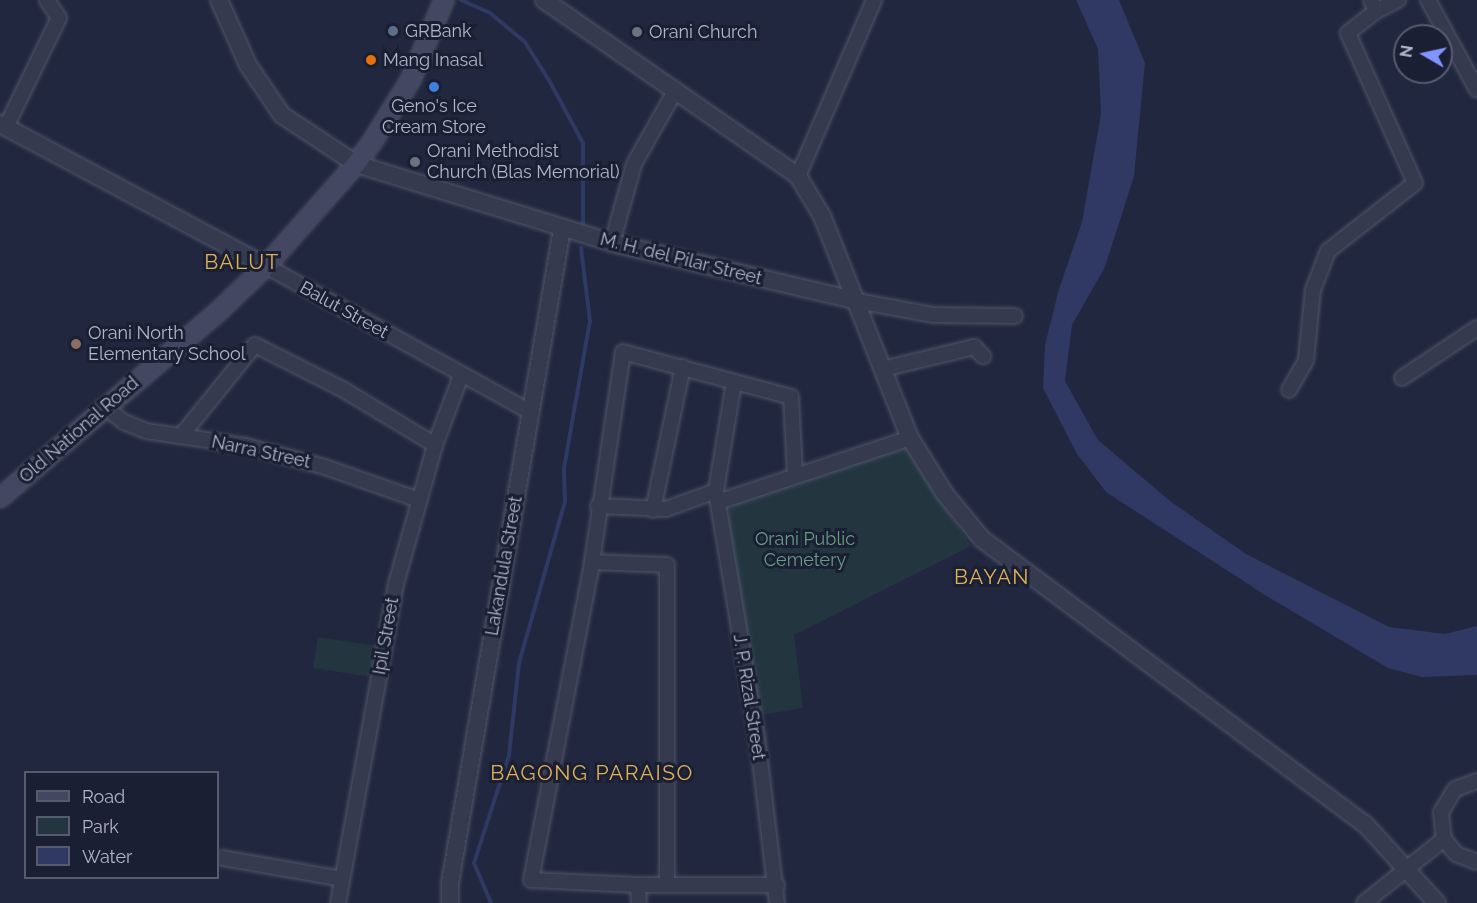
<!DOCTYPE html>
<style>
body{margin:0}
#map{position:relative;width:1477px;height:903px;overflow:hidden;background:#21273f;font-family:Raleway,sans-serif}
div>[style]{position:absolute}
.green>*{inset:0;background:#233640}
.water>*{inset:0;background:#2f3963}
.stream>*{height:4px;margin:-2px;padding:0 2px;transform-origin:2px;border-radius:2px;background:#2f3963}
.roads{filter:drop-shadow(0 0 2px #505569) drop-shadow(0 0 2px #505569)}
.minor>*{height:14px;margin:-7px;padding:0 7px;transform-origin:7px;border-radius:7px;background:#353a4f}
.tertiary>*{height:16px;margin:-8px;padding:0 8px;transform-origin:8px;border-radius:8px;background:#353a4f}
.secondary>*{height:18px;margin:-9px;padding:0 9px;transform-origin:9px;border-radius:9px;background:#434762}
.dots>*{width:16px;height:16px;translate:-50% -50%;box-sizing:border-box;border:3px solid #1a1f33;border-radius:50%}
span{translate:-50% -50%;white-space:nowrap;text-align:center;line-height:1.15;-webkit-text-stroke:6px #1a1f33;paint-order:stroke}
.poi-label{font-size:18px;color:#b1b5ca}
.left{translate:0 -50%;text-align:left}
.street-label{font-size:18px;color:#b1b5ca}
.park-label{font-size:18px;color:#669d7f}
.quarter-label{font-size:21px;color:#deb157;letter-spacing:1.5px}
.legend{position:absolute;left:24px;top:771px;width:195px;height:108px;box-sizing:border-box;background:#1a1f33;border:2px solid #565b6f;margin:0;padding:8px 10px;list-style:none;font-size:18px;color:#b1b5ca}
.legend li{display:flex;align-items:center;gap:12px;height:30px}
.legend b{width:30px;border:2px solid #565b6f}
.north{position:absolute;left:1393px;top:24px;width:60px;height:60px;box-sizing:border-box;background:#1a1f33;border:2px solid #565b6f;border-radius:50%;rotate:279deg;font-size:16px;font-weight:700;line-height:24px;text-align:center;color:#b1b5ca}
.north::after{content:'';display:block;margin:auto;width:21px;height:27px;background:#8195ff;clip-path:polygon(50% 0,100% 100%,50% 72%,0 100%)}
</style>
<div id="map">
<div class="green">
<div style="clip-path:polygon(903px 443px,971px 546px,794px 635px,803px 708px,760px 715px,725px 523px,734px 500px)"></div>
<div style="clip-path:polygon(318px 637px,377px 646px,372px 677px,313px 668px)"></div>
</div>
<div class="water">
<div style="clip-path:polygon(1076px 0,1119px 0,1145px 63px,1134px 176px,1105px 267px,1072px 325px,1065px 381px,1098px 440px,1170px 501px,1246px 554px,1389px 627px,1445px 634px,1477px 626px,1477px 675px,1422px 677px,1388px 668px,1265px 595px,1106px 492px,1077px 454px,1043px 388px,1045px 345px,1059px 289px,1082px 222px,1101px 114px,1098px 49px)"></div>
</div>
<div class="stream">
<div style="left:461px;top:0;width:32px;rotate:24deg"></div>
<div style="left:490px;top:13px;width:45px;rotate:39.6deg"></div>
<div style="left:525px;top:42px;width:47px;rotate:58deg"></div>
<div style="left:550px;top:82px;width:69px;rotate:61.6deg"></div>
<div style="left:583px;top:143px;width:82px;rotate:90deg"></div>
<div style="left:491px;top:903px;width:43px;rotate:-113deg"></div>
<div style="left:474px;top:863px;width:114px;rotate:-72deg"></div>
<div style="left:509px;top:755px;width:93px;rotate:-83.8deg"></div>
<div style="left:519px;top:663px;width:168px;rotate:-74.1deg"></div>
<div style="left:565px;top:501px;width:33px;rotate:-92deg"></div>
<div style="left:564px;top:468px;width:149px;rotate:-80deg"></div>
<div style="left:590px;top:321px;width:74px;rotate:-97deg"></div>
</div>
<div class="roads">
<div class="minor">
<div style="left:1428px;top:0;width:102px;rotate:61.4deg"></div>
<div style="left:1376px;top:11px;width:25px;rotate:-27deg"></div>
<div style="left:6px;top:127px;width:121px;rotate:-64.1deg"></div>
<div style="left:59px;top:18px;width:22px;rotate:-124deg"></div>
<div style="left:798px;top:176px;width:192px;rotate:-66.6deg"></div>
<div style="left:612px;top:243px;width:82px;rotate:-74.4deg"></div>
<div style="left:634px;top:164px;width:81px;rotate:-60.6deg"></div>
<div style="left:266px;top:266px;width:300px;rotate:28.9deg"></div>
<div style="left:857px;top:301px;width:77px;rotate:10.4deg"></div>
<div style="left:933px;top:315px;width:82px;rotate:0.7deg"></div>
<div style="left:883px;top:369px;width:94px;rotate:-13.6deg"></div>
<div style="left:974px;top:347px;width:13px;rotate:45deg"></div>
<div style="left:1402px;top:378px;width:90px;rotate:-33.7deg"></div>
<div style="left:734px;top:382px;width:110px;rotate:99.4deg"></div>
<div style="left:716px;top:491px;width:247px;rotate:80.5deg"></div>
<div style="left:757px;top:735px;width:169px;rotate:83.2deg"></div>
<div style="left:1289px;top:390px;width:34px;rotate:-60deg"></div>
<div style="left:1306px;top:360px;width:70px;rotate:-84.3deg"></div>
<div style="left:1313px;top:290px;width:42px;rotate:-69deg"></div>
<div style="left:1328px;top:251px;width:110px;rotate:-38deg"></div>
<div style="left:1415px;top:183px;width:164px;rotate:-114.1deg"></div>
<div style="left:1348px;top:33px;width:36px;rotate:-38deg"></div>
<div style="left:1376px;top:11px;width:12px;rotate:-114deg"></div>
<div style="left:104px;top:406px;width:26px;rotate:39deg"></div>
<div style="left:124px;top:422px;width:24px;rotate:22deg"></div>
<div style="left:146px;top:431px;width:101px;rotate:8.5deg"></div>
<div style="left:246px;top:446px;width:82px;rotate:14.9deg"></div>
<div style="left:325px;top:467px;width:100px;rotate:19.3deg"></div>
<div style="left:181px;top:436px;width:117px;rotate:-50.9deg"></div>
<div style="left:255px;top:345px;width:100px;rotate:26.8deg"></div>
<div style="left:344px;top:390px;width:106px;rotate:31.1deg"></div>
<div style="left:718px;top:502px;width:202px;rotate:-18.4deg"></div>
<div style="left:598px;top:506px;width:68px;rotate:2.5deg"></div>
<div style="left:666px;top:509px;width:53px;rotate:-19.8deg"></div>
<div style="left:653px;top:510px;width:146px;rotate:-78.2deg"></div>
<div style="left:592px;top:562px;width:75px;rotate:2.3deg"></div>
<div style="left:667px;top:565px;width:318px;rotate:90deg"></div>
<div style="left:1477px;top:781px;width:23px;rotate:160deg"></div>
<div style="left:1455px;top:789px;width:27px;rotate:121deg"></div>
<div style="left:1441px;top:812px;width:27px;rotate:84deg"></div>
<div style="left:1444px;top:839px;width:19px;rotate:51deg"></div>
<div style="left:1456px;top:854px;width:22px;rotate:21deg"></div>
<div style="left:223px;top:858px;width:121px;rotate:10deg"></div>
<div style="left:638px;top:885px;width:18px;rotate:87deg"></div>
<div style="left:777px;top:885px;width:139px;rotate:180deg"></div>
<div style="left:638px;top:885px;width:107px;rotate:-177.3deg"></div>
<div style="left:531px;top:880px;width:324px;rotate:-79.1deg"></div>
<div style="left:592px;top:562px;width:212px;rotate:-81.6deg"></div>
<div style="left:623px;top:352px;width:174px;rotate:15deg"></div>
<div style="left:791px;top:397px;width:77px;rotate:87deg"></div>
<div style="left:338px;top:903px;width:324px;rotate:-79.7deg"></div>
<div style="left:396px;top:584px;width:144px;rotate:-74.3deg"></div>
<div style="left:435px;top:445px;width:74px;rotate:-69.4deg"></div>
<div style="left:1364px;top:903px;width:102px;rotate:-38.7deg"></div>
</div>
<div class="tertiary">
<div style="left:219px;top:0;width:71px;rotate:66deg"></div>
<div style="left:248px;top:65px;width:60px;rotate:55.8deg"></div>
<div style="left:282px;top:115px;width:89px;rotate:33.5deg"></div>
<div style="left:356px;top:164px;width:268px;rotate:17.1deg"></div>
<div style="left:612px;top:243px;width:252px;rotate:13.3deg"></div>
<div style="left:544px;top:0;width:309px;rotate:34.7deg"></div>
<div style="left:798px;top:176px;width:47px;rotate:59deg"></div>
<div style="left:822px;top:216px;width:239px;rotate:68.4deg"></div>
<div style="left:910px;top:438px;width:66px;rotate:58deg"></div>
<div style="left:945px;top:494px;width:58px;rotate:50.6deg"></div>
<div style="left:982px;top:539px;width:477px;rotate:36.7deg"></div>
<div style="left:1365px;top:824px;width:107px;rotate:47.7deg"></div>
<div style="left:0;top:124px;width:302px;rotate:28.1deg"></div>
<div style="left:450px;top:903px;width:20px;rotate:-90deg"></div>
<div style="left:450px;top:883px;width:664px;rotate:-80.28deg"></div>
</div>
<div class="secondary">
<div style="left:0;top:498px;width:287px;rotate:-40.5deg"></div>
<div style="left:218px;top:312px;width:66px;rotate:-43.8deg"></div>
<div style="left:266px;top:266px;width:136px;rotate:-48.6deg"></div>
<div style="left:356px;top:164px;width:31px;rotate:-54deg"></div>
<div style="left:374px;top:139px;width:70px;rotate:-58.3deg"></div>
<div style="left:411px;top:79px;width:86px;rotate:-67.3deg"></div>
</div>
</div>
<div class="dots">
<div style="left:393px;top:31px;background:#5c6f8a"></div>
<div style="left:637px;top:32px;background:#6b7280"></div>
<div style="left:371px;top:60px;background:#e8710a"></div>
<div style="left:434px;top:87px;background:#3f7fe0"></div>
<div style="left:415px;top:162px;background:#6b7280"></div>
<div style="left:76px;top:344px;background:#8d6e63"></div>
</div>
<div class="poi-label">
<span class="left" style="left:405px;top:31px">GRBank</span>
<span class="left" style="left:649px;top:32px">Orani Church</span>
<span class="left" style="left:383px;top:60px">Mang Inasal</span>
<span style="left:434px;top:117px">Geno's Ice<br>Cream Store</span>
<span class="left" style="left:427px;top:162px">Orani Methodist<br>Church (Blas Memorial)</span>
<span class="left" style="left:88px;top:344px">Orani North<br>Elementary School</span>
</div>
<div class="street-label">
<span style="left:681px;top:259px;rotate:14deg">M. H. del Pilar Street</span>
<span style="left:344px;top:310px;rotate:29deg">Balut Street</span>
<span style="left:79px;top:430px;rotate:-41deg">Old National Road</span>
<span style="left:261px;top:452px;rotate:12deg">Narra Street</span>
<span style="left:504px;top:566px;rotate:-80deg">Lakandula Street</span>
<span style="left:386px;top:636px;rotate:-80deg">Ipil Street</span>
<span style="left:749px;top:697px;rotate:81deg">J. P. Rizal Street</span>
</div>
<div class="park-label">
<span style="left:805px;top:550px">Orani Public<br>Cemetery</span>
</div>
<div class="quarter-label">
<span style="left:242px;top:262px">BALUT</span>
<span style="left:992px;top:577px">BAYAN</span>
<span style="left:592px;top:773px">BAGONG PARAISO</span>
</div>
<ul class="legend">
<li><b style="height:8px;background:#434762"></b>Road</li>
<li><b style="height:16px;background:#233640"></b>Park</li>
<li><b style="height:16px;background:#2f3963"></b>Water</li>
</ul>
<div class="north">N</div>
</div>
